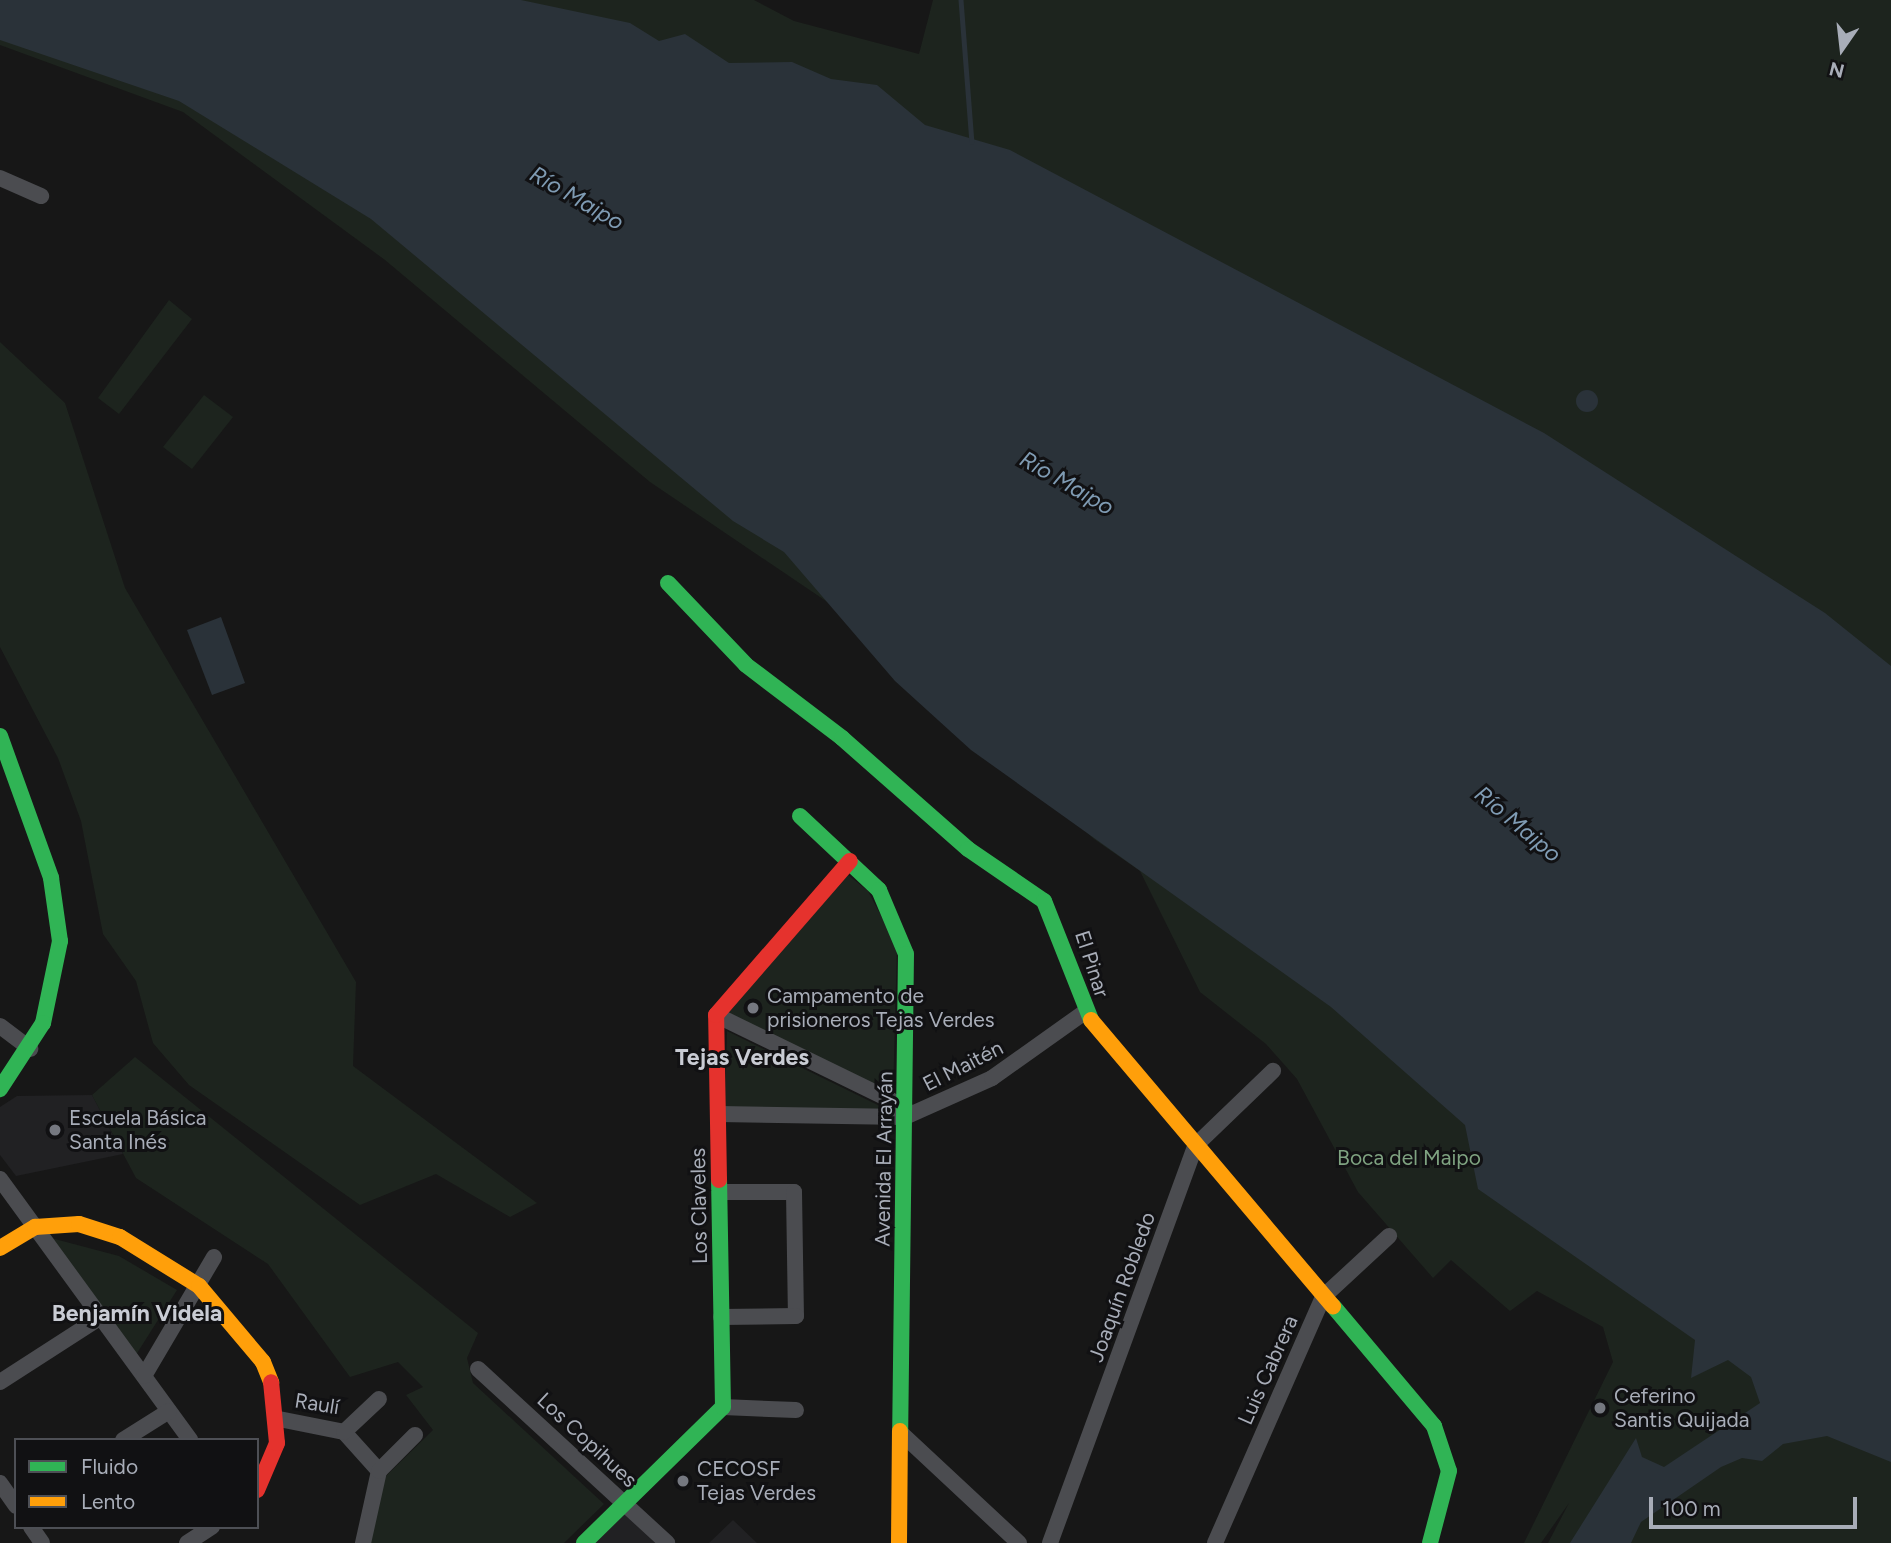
<!DOCTYPE html>
<meta charset="utf-8">
<style>
body{margin:0}
#map{position:relative;width:1891px;height:1543px;overflow:hidden;background:#171717;font-family:Figtree,sans-serif}
div>[style]{position:absolute}
.built>*{inset:0;background:#212123}
.green>*{inset:0;background:#1d241e}
.water>*{inset:0;background:#2a3239}
.round{border-radius:50%}
.stream>*{height:4.5px;margin:-2.25px;padding:0 2.25px;transform-origin:2.25px;border-radius:2.25px;background:#2a3239}
.street>*{height:16px;margin:-8px;padding:0 8px;transform-origin:8px;border-radius:8px;background:#4b4c50}
.fast>*{height:16px;margin:-8px;padding:0 8px;transform-origin:8px;border-radius:8px;background:#30b455}
.slow>*{height:16px;margin:-8px;padding:0 8px;transform-origin:8px;border-radius:8px;background:#ff9f0a}
.jam>*{height:16px;margin:-8px;padding:0 8px;transform-origin:8px;border-radius:8px;background:#e5322d}
.dots>*{width:19px;height:19px;translate:-50% -50%;box-sizing:border-box;border:4px solid #111113;border-radius:50%}
span{translate:-50% -50%;white-space:nowrap;text-align:center;line-height:1.15;-webkit-text-stroke:6px #111113;paint-order:stroke}
.street-label{font-size:21px;color:#a8adb8}
.poi-label{font-size:21px;color:#a8adb8}
.left{translate:0 -50%;text-align:left}
.park-label{font-size:21px;color:#7fa381}
.water-label{font-size:23px;color:#7f9bb3;font-style:italic}
.neighbourhood-label{font-size:23px;color:#c9ccd4;font-weight:700}
.legend{position:absolute;left:14px;top:1438px;width:245px;height:91px;box-sizing:border-box;background:#111113;border:2px solid #4d4f55;margin:0;padding:9px 12px;list-style:none;font-size:21px;color:#a8adb8}
.legend li{display:flex;align-items:center;gap:14px;height:35px}
.legend b{width:35px;border:2px solid #4d4f55}
.north{position:absolute;left:1807px;top:14px;width:70px;height:70px;-webkit-text-stroke:5px #111113;paint-order:stroke;rotate:194deg;font-size:19px;font-weight:700;line-height:28px;text-align:center;color:#a8adb8}
.north::after{content:'';display:block;margin:auto;width:24px;height:32px;background:#a8adb8;clip-path:polygon(50% 0,100% 100%,50% 72%,0 100%)}
.scale{position:absolute;left:1649px;top:1497px;width:208px;height:32px;box-sizing:border-box;border:4px solid #a8adb8;border-top:0;padding-left:9px;font-size:21px;line-height:24px;white-space:nowrap;color:#a8adb8;-webkit-text-stroke:5px #111113;paint-order:stroke}
</style>
<div id="map">
<div class="built">
<div style="clip-path:polygon(92px 1095px,123px 1154px,16px 1176px,0 1155px,0 1107px,17px 1096px)"></div>
<div style="clip-path:polygon(625px 1511px,660px 1543px,594px 1543px)"></div>
<div style="clip-path:polygon(733px 1520px,757px 1543px,709px 1543px)"></div>
</div>
<div class="green">
<div style="clip-path:polygon(0 0,754px 0,794px 21px,919px 54px,933px 0,1891px 0,1891px 1543px,1548px 1543px,1569px 1503px,1541px 1543px,1524px 1543px,1613px 1362px,1603px 1327px,1537px 1291px,1510px 1311px,1451px 1260px,1433px 1278px,1358px 1192px,1297px 1079px,1266px 1044px,1200px 992px,1140px 871px,1094px 839px,851px 618px,650px 482px,385px 260px,183px 112px,0 45px)"></div>
<div style="clip-path:polygon(169px 300px,192px 319px,119px 414px,98px 398px)"></div>
<div style="clip-path:polygon(0 342px,65px 403px,125px 588px,356px 982px,353px 1066px,537px 1203px,510px 1217px,436px 1174px,360px 1205px,189px 1085px,153px 1043px,136px 981px,103px 934px,81px 821px,58px 758px,0 647px)"></div>
<div style="clip-path:polygon(204px 395px,233px 417px,192px 469px,163px 447px)"></div>
<div style="clip-path:polygon(848px 875px,868px 891px,897px 946px,893px 1095px,727px 1013px)"></div>
<div style="clip-path:polygon(727px 1031px,890px 1111px,725px 1108px)"></div>
<div style="clip-path:polygon(135px 1057px,478px 1333px,467px 1358px,473px 1383px,604px 1504px,564px 1543px,369px 1543px,384px 1478px,433px 1430px,406px 1395px,423px 1387px,398px 1362px,350px 1377px,268px 1264px,136px 1178px,92px 1095px)"></div>
<div style="clip-path:polygon(51px 1238px,119px 1256px,177px 1290px,134px 1358px)"></div>
</div>
<div class="water">
<div style="clip-path:polygon(0 0,521px 0,630px 23px,659px 41px,685px 34px,729px 63px,792px 62px,831px 79px,877px 85px,925px 125px,1010px 150px,1544px 433px,1825px 613px,1891px 666px,1891px 1462px,1827px 1436px,1783px 1444px,1762px 1461px,1742px 1458px,1721px 1467px,1641px 1522px,1631px 1543px,1570px 1543px,1636px 1438px,1642px 1457px,1664px 1467px,1760px 1403px,1751px 1377px,1728px 1360px,1691px 1378px,1695px 1340px,1478px 1189px,1465px 1125px,1448px 1110px,1331px 1007px,971px 750px,895px 681px,784px 552px,733px 521px,371px 219px,179px 101px,0 40px)"></div>
<div class="round" style="left:1576px;top:390px;width:22px;height:22px"></div>
<div style="clip-path:polygon(221px 617px,245px 683px,212px 695px,187px 630px)"></div>
</div>
<div class="stream">
<div style="left:961px;top:0;width:142px;rotate:85.6deg"></div>
</div>
<div class="street">
<div style="left:0;top:178px;width:45px;rotate:23.7deg"></div>
<div style="left:716px;top:1015px;width:210px;rotate:26deg"></div>
<div style="left:0;top:1026px;width:38px;rotate:37deg"></div>
<div style="left:719px;top:1114px;width:186px;rotate:0.9deg"></div>
<div style="left:905px;top:1117px;width:95px;rotate:-24.1deg"></div>
<div style="left:992px;top:1078px;width:114px;rotate:-35.4deg"></div>
<div style="left:0;top:1179px;width:323px;rotate:53.9deg"></div>
<div style="left:721px;top:1192px;width:73px"></div>
<div style="left:794px;top:1192px;width:124px;rotate:89.1deg"></div>
<div style="left:796px;top:1316px;width:75px;rotate:179.2deg"></div>
<div style="left:478px;top:1369px;width:257px;rotate:42.6deg"></div>
<div style="left:144px;top:1376px;width:138px;rotate:-59.5deg"></div>
<div style="left:0;top:1382px;width:120px;rotate:-32.8deg"></div>
<div style="left:723px;top:1407px;width:73px;rotate:2.4deg"></div>
<div style="left:279px;top:1419px;width:66px;rotate:11.3deg"></div>
<div style="left:344px;top:1432px;width:52px;rotate:48.1deg"></div>
<div style="left:379px;top:1471px;width:74px;rotate:102.5deg"></div>
<div style="left:344px;top:1432px;width:48px;rotate:-43.3deg"></div>
<div style="left:902px;top:1434px;width:160px;rotate:43deg"></div>
<div style="left:123px;top:1440px;width:54px;rotate:-32.2deg"></div>
<div style="left:379px;top:1471px;width:51px;rotate:-45deg"></div>
<div style="left:0;top:1483px;width:28px;rotate:55deg"></div>
<div style="left:31px;top:1527px;width:19px;rotate:55deg"></div>
<div style="left:187px;top:1543px;width:30px;rotate:-33deg"></div>
<div style="left:1050px;top:1543px;width:424px;rotate:-69.9deg"></div>
<div style="left:1196px;top:1145px;width:107px;rotate:-43.9deg"></div>
<div style="left:1215px;top:1543px;width:269px;rotate:-66.3deg"></div>
<div style="left:1323px;top:1297px;width:90px;rotate:-42.7deg"></div>
</div>
<div class="fast">
<div style="left:668px;top:583px;width:113px;rotate:46.4deg"></div>
<div style="left:746px;top:665px;width:121px;rotate:37.2deg"></div>
<div style="left:842px;top:738px;width:168px;rotate:41.4deg"></div>
<div style="left:968px;top:849px;width:92px;rotate:34.4deg"></div>
<div style="left:1044px;top:901px;width:128px;rotate:68.4deg"></div>
<div style="left:0;top:736px;width:151px;rotate:70.2deg"></div>
<div style="left:51px;top:878px;width:64px;rotate:81.9deg"></div>
<div style="left:60px;top:941px;width:84px;rotate:101.7deg"></div>
<div style="left:43px;top:1023px;width:79px;rotate:123.1deg"></div>
<div style="left:800px;top:816px;width:108px;rotate:43.1deg"></div>
<div style="left:879px;top:890px;width:69px;rotate:67.1deg"></div>
<div style="left:906px;top:954px;width:477px;rotate:90.7deg"></div>
<div style="left:1333px;top:1306px;width:157px;rotate:49.9deg"></div>
<div style="left:1434px;top:1426px;width:47px;rotate:71.6deg"></div>
<div style="left:1449px;top:1471px;width:74px;rotate:104.8deg"></div>
<div style="left:584px;top:1543px;width:194px;rotate:-44.4deg"></div>
<div style="left:723px;top:1407px;width:227px;rotate:-91deg"></div>
</div>
<div class="slow">
<div style="left:1091px;top:1020px;width:375px;rotate:49.8deg"></div>
<div style="left:0;top:1248px;width:41px;rotate:-31deg"></div>
<div style="left:35px;top:1227px;width:44px;rotate:-3.9deg"></div>
<div style="left:79px;top:1224px;width:43px;rotate:17.6deg"></div>
<div style="left:120px;top:1237px;width:93px;rotate:31.8deg"></div>
<div style="left:199px;top:1286px;width:99px;rotate:49.9deg"></div>
<div style="left:263px;top:1362px;width:22px;rotate:68deg"></div>
<div style="left:899px;top:1543px;width:112px;rotate:-89.5deg"></div>
</div>
<div class="jam">
<div style="left:719px;top:1180px;width:165px;rotate:-91deg"></div>
<div style="left:716px;top:1015px;width:204px;rotate:-49deg"></div>
<div style="left:257px;top:1490px;width:51px;rotate:-66.9deg"></div>
<div style="left:277px;top:1443px;width:61px;rotate:-95.6deg"></div>
</div>
<div class="dots">
<div style="left:753px;top:1008px;background:#757880"></div>
<div style="left:55px;top:1130px;background:#757880"></div>
<div style="left:1600px;top:1408px;background:#757880"></div>
<div style="left:683px;top:1481px;background:#757880"></div>
</div>
<div class="street-label">
<span style="left:1092px;top:964px;rotate:72deg">El Pinar</span>
<span style="left:963px;top:1066px;rotate:-27deg">El Maitén</span>
<span style="left:884px;top:1159px;rotate:-89deg">Avenida El Arrayán</span>
<span style="left:699px;top:1206px;rotate:-91deg">Los Claveles</span>
<span style="left:1122px;top:1287px;rotate:-70deg">Joaquín Robledo</span>
<span style="left:1268px;top:1370px;rotate:-66deg">Luis Cabrera</span>
<span style="left:317px;top:1404px;rotate:9deg">Raulí</span>
<span style="left:587px;top:1440px;rotate:43deg">Los Copihues</span>
</div>
<div class="poi-label">
<span class="left" style="left:767px;top:1008px">Campamento de<br>prisioneros Tejas Verdes</span>
<span class="left" style="left:69px;top:1130px">Escuela Básica<br>Santa Inés</span>
<span class="left" style="left:1614px;top:1408px">Ceferino<br>Santis Quijada</span>
<span class="left" style="left:697px;top:1481px">CECOSF<br>Tejas Verdes</span>
</div>
<div class="park-label">
<span style="left:1409px;top:1158px">Boca del Maipo</span>
</div>
<div class="water-label">
<span style="left:577px;top:198px;rotate:30deg">Río Maipo</span>
<span style="left:1067px;top:483px;rotate:30deg">Río Maipo</span>
<span style="left:1518px;top:824px;rotate:40deg">Río Maipo</span>
</div>
<div class="neighbourhood-label">
<span style="left:742px;top:1057px">Tejas Verdes</span>
<span style="left:137px;top:1313px">Benjamín Videla</span>
</div>
<ul class="legend">
<li><b style="height:9px;background:#30b455"></b>Fluido</li>
<li><b style="height:9px;background:#ff9f0a"></b>Lento</li>
</ul>
<div class="north">N</div>
<div class="scale">100 m</div>
</div>
